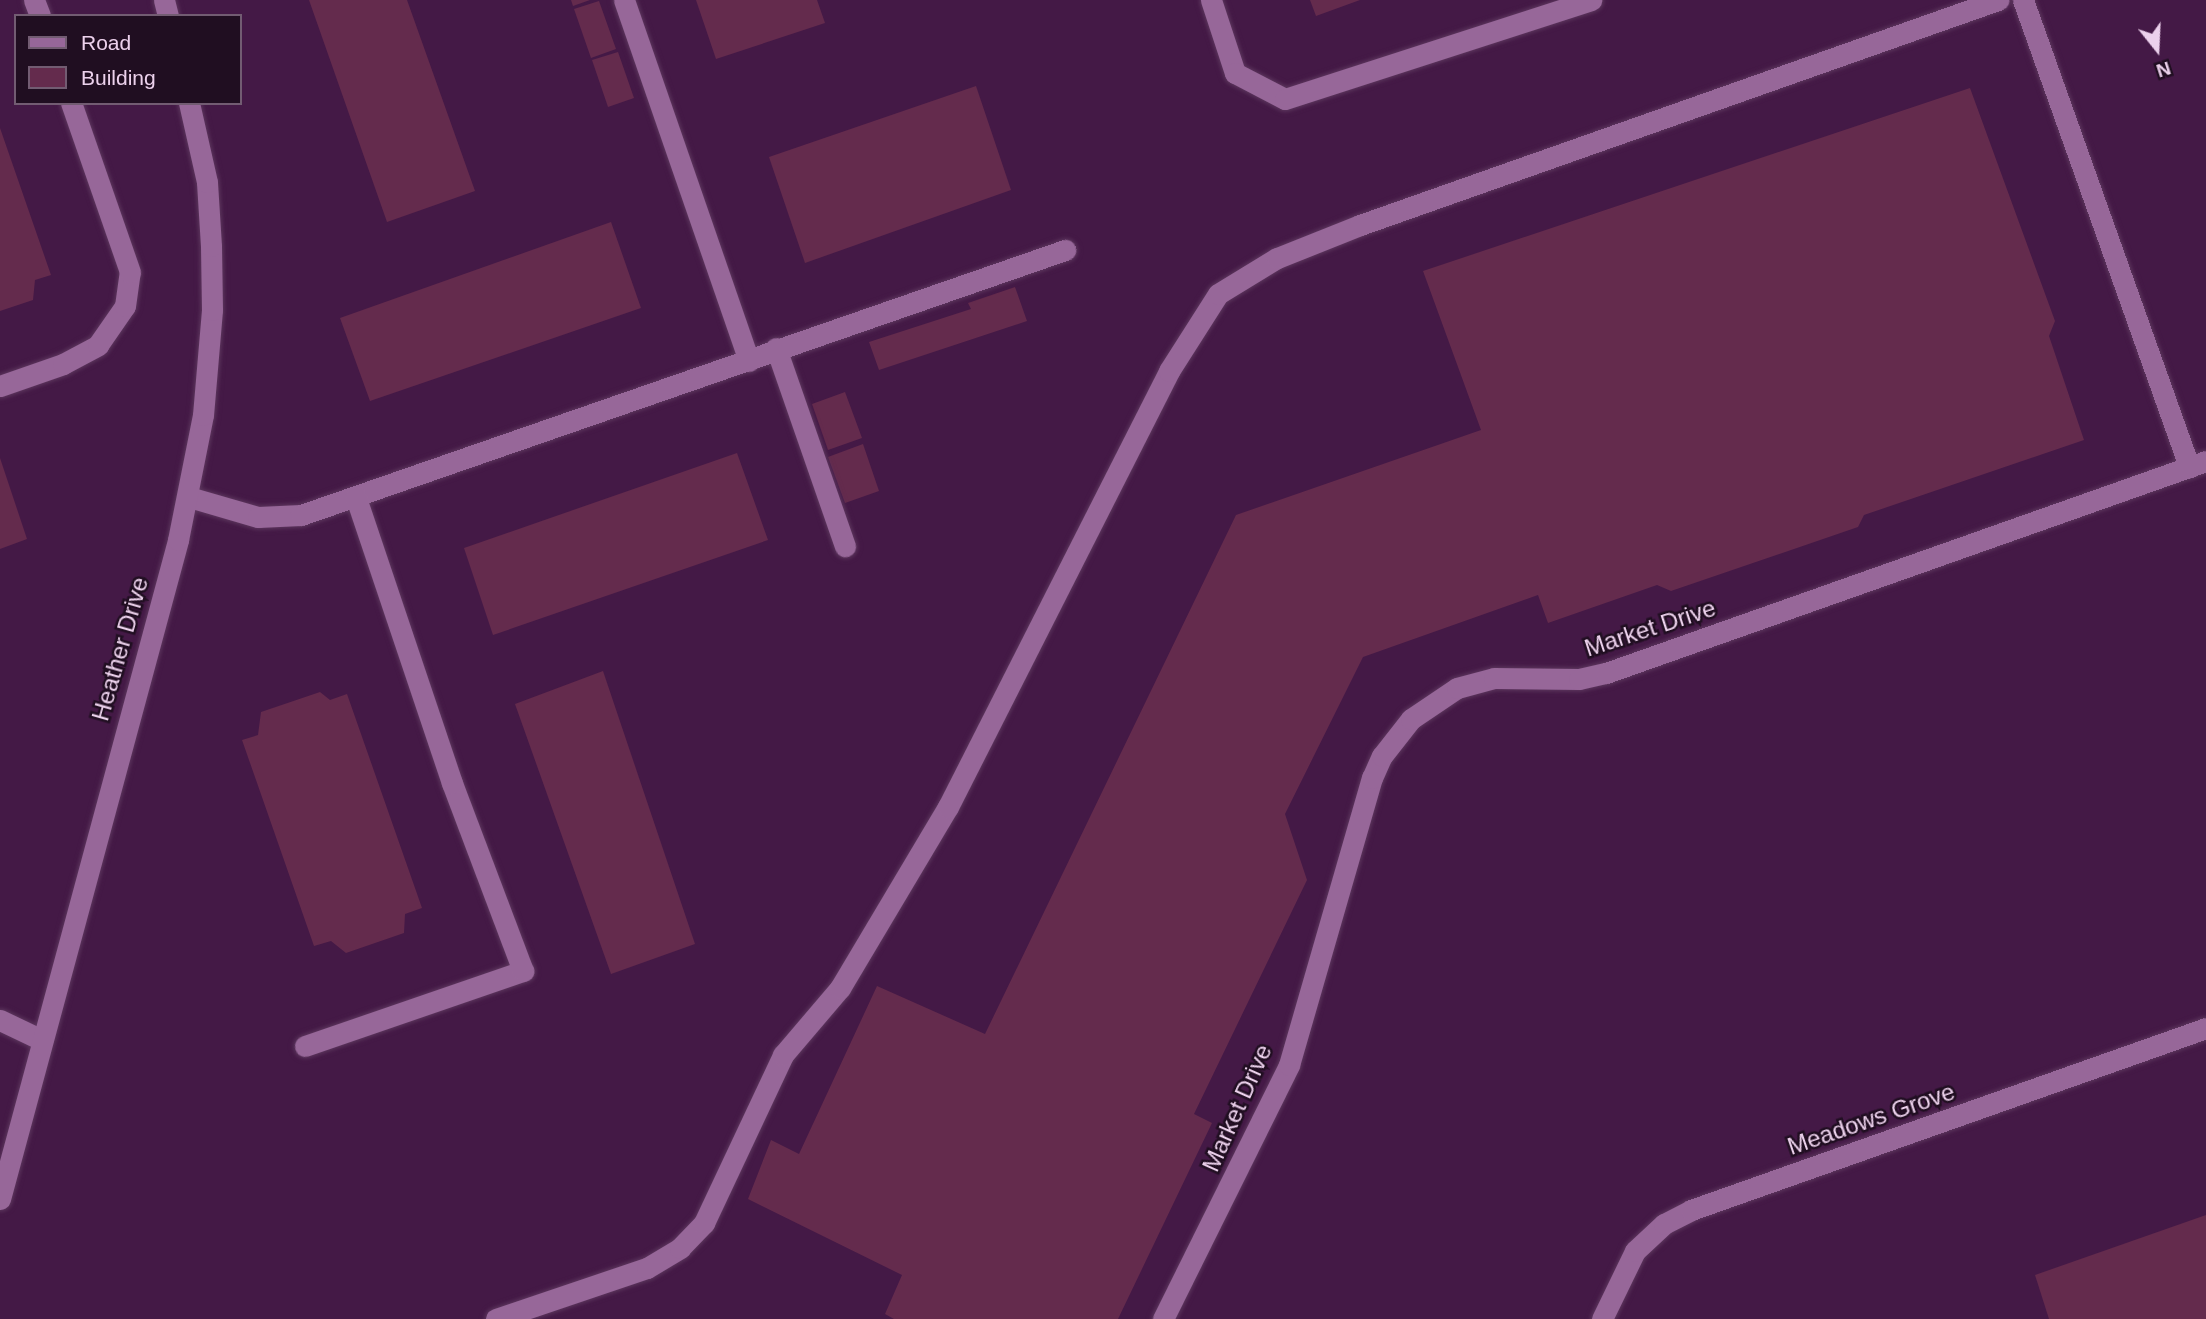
<!DOCTYPE html>
<style>
body{margin:0}
#map{position:relative;width:2206px;height:1319px;overflow:hidden;background:#441946;font-family:Arial,sans-serif}
div>[style]{position:absolute}
.building>*{inset:0;background:#642b4d}
.roads{filter:drop-shadow(0 0 2px #5c365d) drop-shadow(0 0 2px #5c365d)}
.minor>*{height:21px;margin:-10.5px;padding:0 10.5px;transform-origin:10.5px;border-radius:10.5px;background:#976799}
span{translate:-50% -50%;white-space:nowrap;text-align:center;line-height:1.15;-webkit-text-stroke:5px #200e21;paint-order:stroke}
.street-label{font-size:24px;color:#ecd1ec}
.legend{position:absolute;left:14px;top:14px;width:228px;height:91px;box-sizing:border-box;background:#200e21;border:2px solid #725c72;margin:0;padding:9px 12px;list-style:none;font-size:21px;color:#ecd1ec}
.legend li{display:flex;align-items:center;gap:14px;height:35px}
.legend b{width:35px;border:2px solid #725c72}
.north{position:absolute;left:2122px;top:14px;width:70px;height:70px;-webkit-text-stroke:5px #200e21;paint-order:stroke;rotate:162deg;font-size:19px;font-weight:700;line-height:28px;text-align:center;color:#ecd1ec}
.north::after{content:'';display:block;margin:auto;width:24px;height:32px;background:#ecd1ec;clip-path:polygon(50% 0,100% 100%,50% 72%,0 100%)}
</style>
<div id="map">
<div class="building">
<div style="clip-path:polygon(309px 0,407px 0,475px 191px,387px 222px)"></div>
<div style="clip-path:polygon(571px 0,590px 0,573px 6px)"></div>
<div style="clip-path:polygon(696px 0,817px 0,825px 23px,716px 59px)"></div>
<div style="clip-path:polygon(1310px 0,1360px 0,1316px 16px)"></div>
<div style="clip-path:polygon(599px 1px,616px 49px,591px 58px,574px 9px)"></div>
<div style="clip-path:polygon(618px 52px,634px 98px,608px 107px,592px 60px)"></div>
<div style="clip-path:polygon(976px 86px,1011px 190px,805px 263px,769px 157px)"></div>
<div style="clip-path:polygon(1970px 88px,2055px 321px,2049px 336px,2084px 440px,1864px 515px,1858px 527px,1671px 591px,1657px 585px,1548px 623px,1538px 595px,1363px 657px,1285px 814px,1307px 880px,1194px 1114px,1212px 1123px,1118px 1319px,894px 1319px,885px 1314px,902px 1275px,748px 1199px,771px 1140px,799px 1154px,877px 986px,985px 1034px,1236px 515px,1481px 430px,1423px 271px)"></div>
<div style="clip-path:polygon(0 128px,51px 275px,35px 280px,33px 300px,0 311px)"></div>
<div style="clip-path:polygon(611px 222px,641px 308px,370px 401px,340px 318px)"></div>
<div style="clip-path:polygon(1015px 287px,1027px 321px,879px 370px,869px 342px,971px 309px,968px 303px)"></div>
<div style="clip-path:polygon(845px 392px,862px 438px,828px 450px,812px 404px)"></div>
<div style="clip-path:polygon(863px 444px,879px 491px,845px 503px,828px 457px)"></div>
<div style="clip-path:polygon(737px 453px,768px 540px,493px 635px,464px 548px)"></div>
<div style="clip-path:polygon(0 458px,27px 539px,0 549px)"></div>
<div style="clip-path:polygon(603px 671px,695px 944px,611px 974px,515px 704px)"></div>
<div style="clip-path:polygon(320px 692px,330px 700px,347px 694px,422px 908px,405px 914px,404px 933px,346px 953px,331px 941px,314px 946px,242px 740px,258px 735px,261px 712px)"></div>
<div style="clip-path:polygon(2206px 1215px,2206px 1319px,2049px 1319px,2035px 1275px)"></div>
</div>
<div class="roads">
<div class="minor">
<div style="left:34px;top:0;width:17px;rotate:69deg"></div>
<div style="left:164px;top:0;width:16px;rotate:76deg"></div>
<div style="left:624px;top:0;width:382px;rotate:70.9deg"></div>
<div style="left:1211px;top:0;width:77px;rotate:71.8deg"></div>
<div style="left:1235px;top:73px;width:56px;rotate:27.5deg"></div>
<div style="left:1285px;top:99px;width:322px;rotate:-17.9deg"></div>
<div style="left:2023px;top:0;width:496px;rotate:70.4deg"></div>
<div style="left:776px;top:348px;width:210px;rotate:70.8deg"></div>
<div style="left:0;top:386px;width:67px;rotate:-19.2deg"></div>
<div style="left:63px;top:364px;width:40px;rotate:-28deg"></div>
<div style="left:98px;top:345px;width:47px;rotate:-55.3deg"></div>
<div style="left:125px;top:306px;width:34px;rotate:-82deg"></div>
<div style="left:130px;top:272px;width:179px;rotate:-109.2deg"></div>
<div style="left:189px;top:497px;width:72px;rotate:16.2deg"></div>
<div style="left:258px;top:517px;width:43px;rotate:-2.7deg"></div>
<div style="left:301px;top:515px;width:809px;rotate:-19.13deg"></div>
<div style="left:0;top:1020px;width:47px;rotate:25.5deg"></div>
<div style="left:305px;top:1046px;width:231px;rotate:-19deg"></div>
<div style="left:523px;top:971px;width:201px;rotate:-110.7deg"></div>
<div style="left:452px;top:783px;width:302px;rotate:-108.6deg"></div>
<div style="left:0;top:1199px;width:683px;rotate:-74.88deg"></div>
<div style="left:178px;top:540px;width:127px;rotate:-78.7deg"></div>
<div style="left:203px;top:415px;width:105px;rotate:-85.1deg"></div>
<div style="left:212px;top:310px;width:64px;rotate:-90.9deg"></div>
<div style="left:211px;top:246px;width:64px;rotate:-93.6deg"></div>
<div style="left:207px;top:182px;width:81px;rotate:-102.8deg"></div>
<div style="left:496px;top:1319px;width:159px;rotate:-18.7deg"></div>
<div style="left:647px;top:1268px;width:39px;rotate:-31deg"></div>
<div style="left:680px;top:1248px;width:35px;rotate:-46deg"></div>
<div style="left:704px;top:1223px;width:186px;rotate:-64.8deg"></div>
<div style="left:783px;top:1055px;width:88px;rotate:-49.6deg"></div>
<div style="left:840px;top:988px;width:211px;rotate:-59.2deg"></div>
<div style="left:948px;top:807px;width:489px;rotate:-63.1deg"></div>
<div style="left:1169px;top:371px;width:91px;rotate:-57.5deg"></div>
<div style="left:1218px;top:294px;width:69px;rotate:-31.4deg"></div>
<div style="left:1277px;top:258px;width:89px;rotate:-21.7deg"></div>
<div style="left:1360px;top:225px;width:677px;rotate:-19.43deg"></div>
<div style="left:1163px;top:1319px;width:284px;rotate:-63.6deg"></div>
<div style="left:1289px;top:1065px;width:299px;rotate:-73.9deg"></div>
<div style="left:1372px;top:778px;width:24px;rotate:-66deg"></div>
<div style="left:1382px;top:756px;width:47px;rotate:-51.9deg"></div>
<div style="left:1411px;top:719px;width:55px;rotate:-34deg"></div>
<div style="left:1457px;top:688px;width:38px;rotate:-15deg"></div>
<div style="left:1494px;top:678px;width:85px;rotate:0.7deg"></div>
<div style="left:1579px;top:679px;width:28px;rotate:-13deg"></div>
<div style="left:1606px;top:673px;width:636px;rotate:-19.46deg"></div>
<div style="left:1602px;top:1319px;width:76px;rotate:-64.1deg"></div>
<div style="left:1635px;top:1251px;width:40px;rotate:-43deg"></div>
<div style="left:1664px;top:1224px;width:30px;rotate:-27deg"></div>
<div style="left:1691px;top:1210px;width:546px;rotate:-19.46deg"></div>
</div>
</div>
<div class="street-label">
<span style="left:1650px;top:628px;rotate:-18deg">Market Drive</span>
<span style="left:120px;top:649px;rotate:-74deg">Heather Drive</span>
<span style="left:1237px;top:1108px;rotate:-66deg">Market Drive</span>
<span style="left:1871px;top:1119px;rotate:-19deg">Meadows Grove</span>
</div>
<ul class="legend">
<li><b style="height:9px;background:#976799"></b>Road</li>
<li><b style="height:19px;background:#642b4d"></b>Building</li>
</ul>
<div class="north">N</div>
</div>
